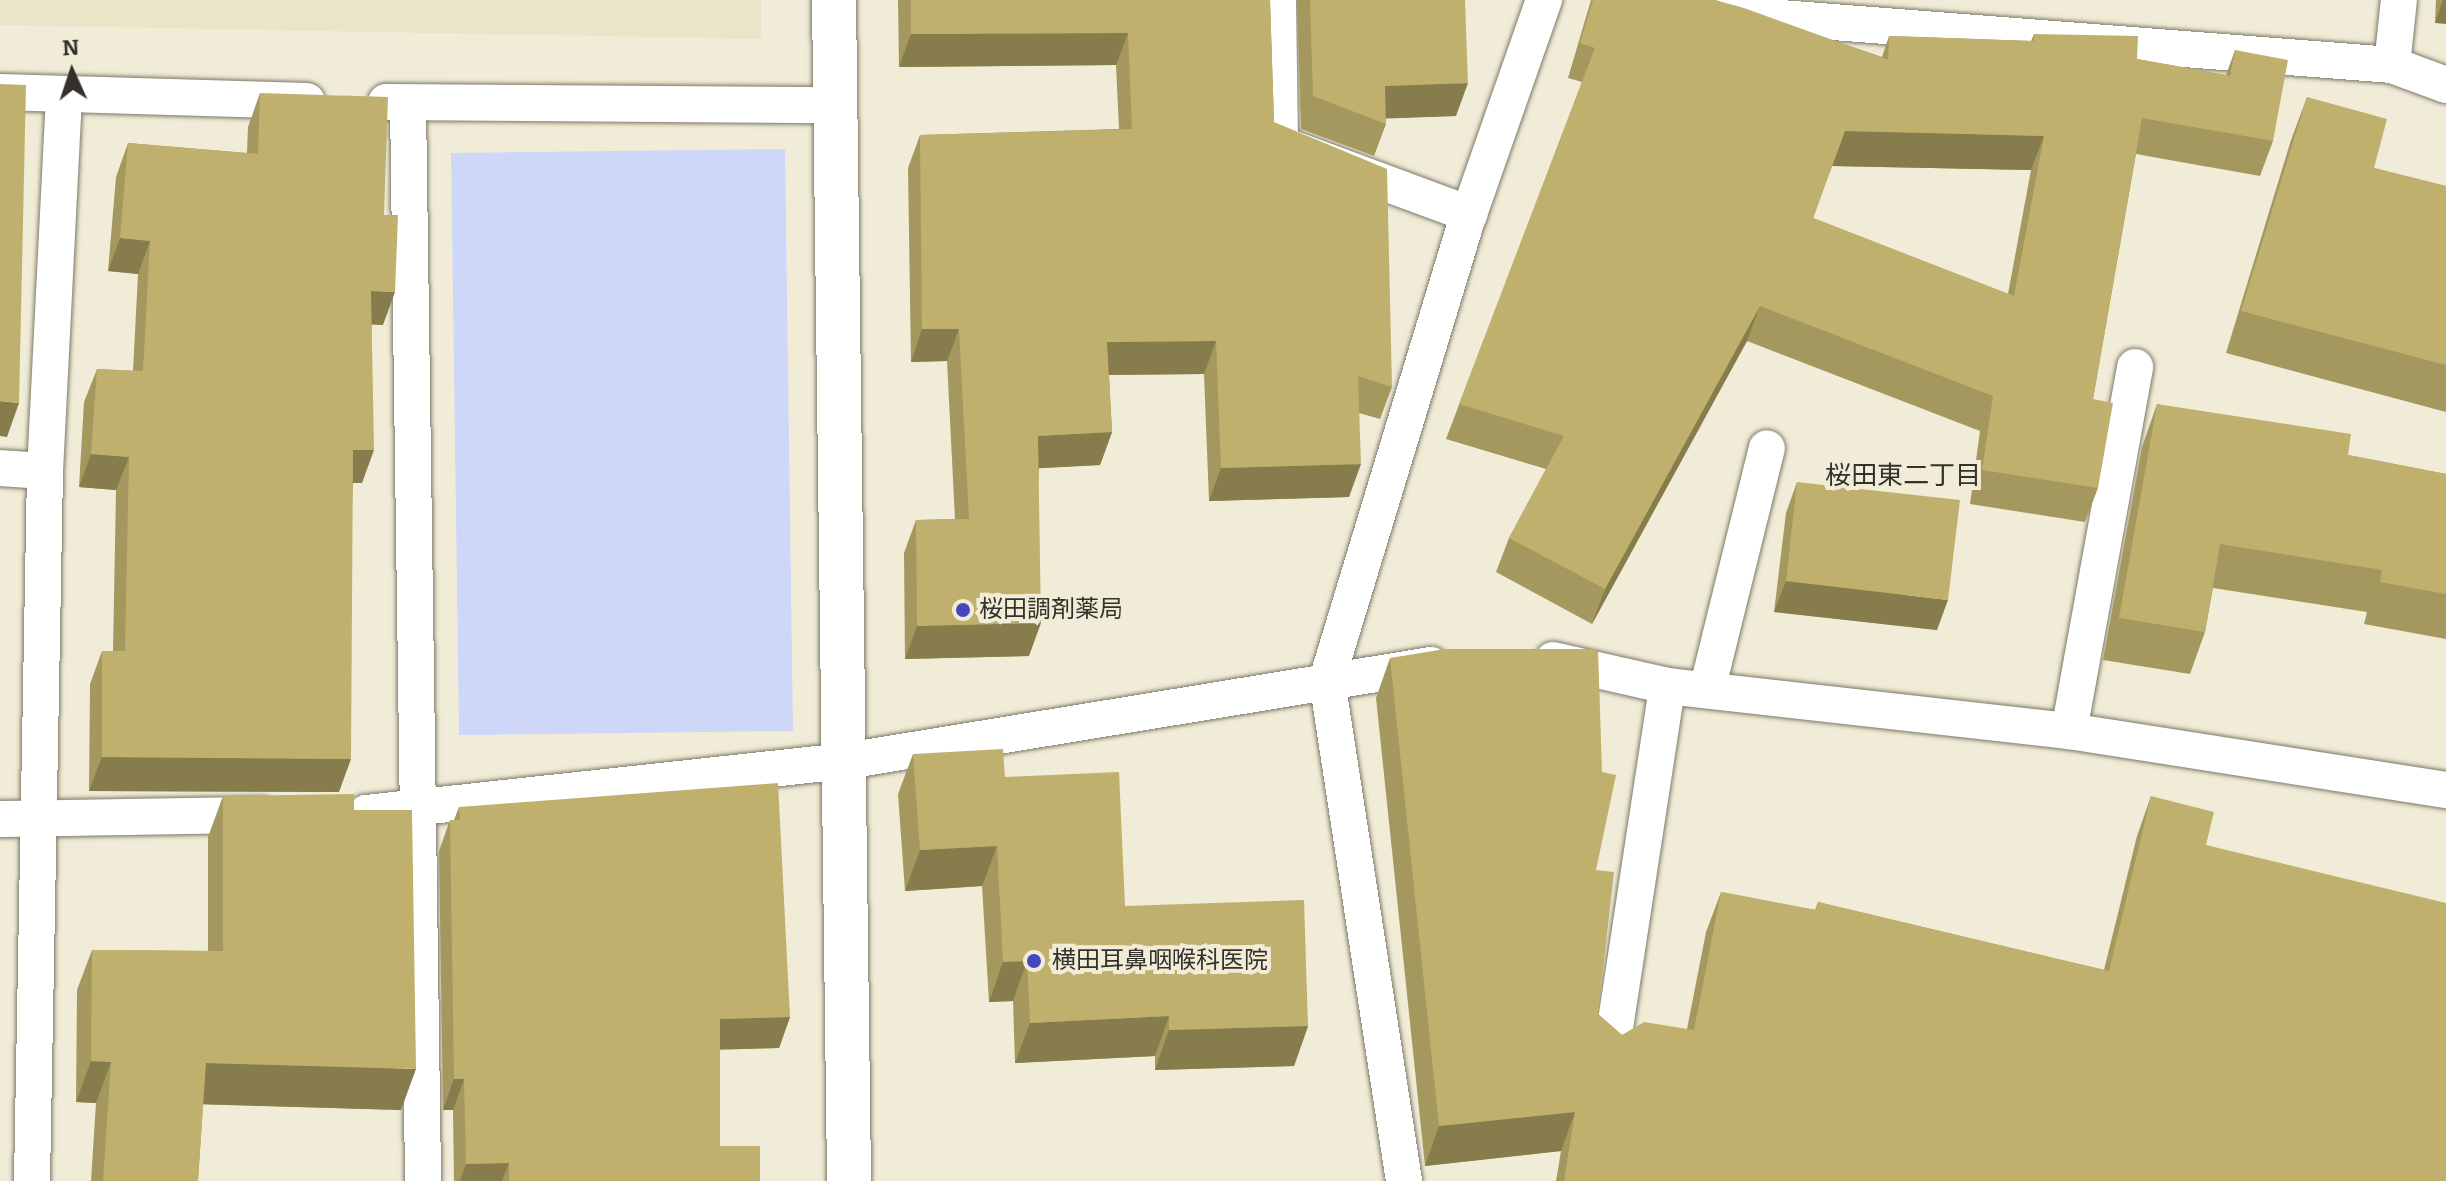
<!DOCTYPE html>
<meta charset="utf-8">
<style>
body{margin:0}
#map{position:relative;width:2446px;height:1181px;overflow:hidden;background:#f0ecd8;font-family:Bitter,"Noto Sans JP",serif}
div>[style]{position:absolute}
.built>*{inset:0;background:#eae4c8}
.green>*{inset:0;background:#cfd7f9}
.roads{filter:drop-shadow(0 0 2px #7d7967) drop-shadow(0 0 2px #7d7967)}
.lane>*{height:36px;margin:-18px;padding:0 18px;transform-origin:18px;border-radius:18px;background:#fff}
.secondary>*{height:44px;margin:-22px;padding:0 22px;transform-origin:22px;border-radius:22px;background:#fff}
.wall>*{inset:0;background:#a4985e}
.shaded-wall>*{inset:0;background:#867c4c}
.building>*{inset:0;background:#bfb16d}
.dots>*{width:22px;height:22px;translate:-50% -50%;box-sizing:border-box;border:4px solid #f0ecd8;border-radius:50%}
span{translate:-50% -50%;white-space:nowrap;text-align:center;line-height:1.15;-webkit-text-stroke:8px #f0ecd8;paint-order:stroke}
.poi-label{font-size:24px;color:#333129}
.left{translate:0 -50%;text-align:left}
.neighbourhood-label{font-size:26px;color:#333129}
.north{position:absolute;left:32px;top:32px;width:80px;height:80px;-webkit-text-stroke:6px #f0ecd8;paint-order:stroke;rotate:357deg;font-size:22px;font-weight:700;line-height:32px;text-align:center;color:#333129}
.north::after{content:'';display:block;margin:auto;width:28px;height:36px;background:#333129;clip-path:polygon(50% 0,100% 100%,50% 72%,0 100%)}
</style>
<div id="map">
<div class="built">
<div style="clip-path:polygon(0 0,761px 0,761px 39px,0 25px)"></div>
</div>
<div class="green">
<div style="clip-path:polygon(785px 149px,793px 731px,459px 735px,451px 153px)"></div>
</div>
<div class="roads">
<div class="lane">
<div style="left:1278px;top:0;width:144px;rotate:89.2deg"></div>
<div style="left:1280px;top:144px;width:202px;rotate:20.3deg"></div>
<div style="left:1672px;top:0;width:59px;rotate:13.8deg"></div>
<div style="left:1729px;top:14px;width:665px;rotate:4.4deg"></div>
<div style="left:2392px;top:65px;width:58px;rotate:20.3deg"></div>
<div style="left:2392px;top:65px;width:65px;rotate:-83.9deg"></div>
<div style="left:0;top:92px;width:307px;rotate:1.7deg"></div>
<div style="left:386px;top:102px;width:450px;rotate:0.4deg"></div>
<div style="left:408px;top:103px;width:1078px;rotate:89.2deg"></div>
<div style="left:0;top:468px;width:45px;rotate:3.8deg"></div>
<div style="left:1553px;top:660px;width:117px;rotate:12.8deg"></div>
<div style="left:1667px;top:686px;width:405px;rotate:6.4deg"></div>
<div style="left:2069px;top:731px;width:382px;rotate:8.9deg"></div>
<div style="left:1707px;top:690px;width:249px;rotate:-76.1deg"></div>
<div style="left:2069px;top:731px;width:370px;rotate:-79.7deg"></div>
<div style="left:366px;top:813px;width:483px;rotate:-6.2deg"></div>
<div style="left:846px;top:761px;width:593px;rotate:-9.32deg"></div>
<div style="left:0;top:819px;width:262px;rotate:-0.9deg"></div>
<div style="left:1611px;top:1054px;width:372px;rotate:-81.3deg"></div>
<div style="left:32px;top:1181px;width:710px;rotate:-88.95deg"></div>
<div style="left:45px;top:471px;width:376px;rotate:-87.1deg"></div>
<div style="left:1404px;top:1181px;width:507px;rotate:-98.74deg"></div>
<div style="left:1327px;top:680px;width:487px;rotate:-73.1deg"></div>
<div style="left:1469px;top:214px;width:227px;rotate:-70.7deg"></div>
</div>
<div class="secondary">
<div style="left:834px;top:0;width:1181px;rotate:89.27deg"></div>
</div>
</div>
<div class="wall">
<div style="clip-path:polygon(898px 0,1270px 0,1274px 122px,1392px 387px,1380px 419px,1359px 413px,1349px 497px,1209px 501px,1204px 374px,1109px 375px,1112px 432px,1100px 465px,1039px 468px,1029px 656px,905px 659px,904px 553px,916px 520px,955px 519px,947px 361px,911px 362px,908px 168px,920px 135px,1119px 129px,1116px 65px,899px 67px)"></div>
<div style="clip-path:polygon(1297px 0,1465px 0,1456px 116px,1386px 118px,1386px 124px,1374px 156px,1301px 129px)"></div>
<div style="clip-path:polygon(evenodd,1591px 0,1715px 0,1882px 57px,1889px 36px,2031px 41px,2034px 34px,2137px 59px,2226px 75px,2235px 50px,2273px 141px,2260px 176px,2136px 154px,2093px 399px,2098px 488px,2085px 522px,1970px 504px,1980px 431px,1747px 341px,1592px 624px,1496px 572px,1509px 538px,1546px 469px,1446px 439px,1582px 82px,1568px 78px,1591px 0,1832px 166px,2031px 170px,2008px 294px,1813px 218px,1832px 166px)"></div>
<div style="clip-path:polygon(2436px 0,2446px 0,2435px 23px)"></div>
<div style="clip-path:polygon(260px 93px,384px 215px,383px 325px,372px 324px,362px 483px,353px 483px,339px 792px,89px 791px,90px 684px,102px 651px,113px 651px,116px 490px,79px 487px,84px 402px,97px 369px,133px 371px,138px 274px,108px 271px,116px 177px,128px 143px,247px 153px,248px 127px)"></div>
<div style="clip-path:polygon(2307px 97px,2374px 168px,2446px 186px,2446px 412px,2226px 353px,2291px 140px)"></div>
<div style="clip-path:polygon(2157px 404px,2348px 455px,2446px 474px,2446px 639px,2364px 624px,2367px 612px,2213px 588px,2205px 632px,2190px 674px,2103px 660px,2142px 447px)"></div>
<div style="clip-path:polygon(1797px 482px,1937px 630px,1774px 612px,1786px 513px)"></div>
<div style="clip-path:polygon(1390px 658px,1596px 870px,1598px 1014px,1622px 1035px,1687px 1029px,1706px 932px,1721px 892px,1815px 910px,1818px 902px,2104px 970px,2137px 836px,2151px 796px,2206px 845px,2446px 1181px,1556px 1181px,1561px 1151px,1425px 1166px,1376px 698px)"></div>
<div style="clip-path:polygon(913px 754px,1005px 777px,1125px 906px,1308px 1026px,1294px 1066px,1155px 1070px,1155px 1056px,1015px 1063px,1013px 1001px,989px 1002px,982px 886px,905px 891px,898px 794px)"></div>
<div style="clip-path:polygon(223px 796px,354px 810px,401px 1110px,203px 1104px,198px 1181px,91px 1181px,96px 1103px,76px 1102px,77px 990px,92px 950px,208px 951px,208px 837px)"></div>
<div style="clip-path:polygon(459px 807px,790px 1017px,779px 1048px,720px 1049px,720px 1146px,760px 1181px,454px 1181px,453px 1110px,443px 1110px,439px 851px,450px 820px,454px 820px)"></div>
</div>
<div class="shaded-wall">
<div style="clip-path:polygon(2443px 0,2446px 0,2446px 24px,2435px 23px)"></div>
<div style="clip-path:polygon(1128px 33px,1116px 65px,899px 67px,911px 34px)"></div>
<div style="clip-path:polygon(1468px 83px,1456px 116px,1373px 119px,1385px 86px)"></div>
<div style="clip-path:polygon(1845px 131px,2044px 136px,2031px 170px,1832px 166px)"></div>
<div style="clip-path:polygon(120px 238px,150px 241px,138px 274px,108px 271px)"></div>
<div style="clip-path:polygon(371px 291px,395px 292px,383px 325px,359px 324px)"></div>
<div style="clip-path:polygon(1760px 306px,1747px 341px,1592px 624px,1605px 589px)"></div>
<div style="clip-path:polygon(922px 329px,959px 329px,947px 361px,911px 362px)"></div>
<div style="clip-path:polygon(1216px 341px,1204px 374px,1095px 375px,1107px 342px)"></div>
<div style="clip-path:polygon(0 401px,19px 403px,7px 437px,0 436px)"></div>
<div style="clip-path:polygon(1112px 432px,1100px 465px,1026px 469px,1038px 436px)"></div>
<div style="clip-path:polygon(353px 450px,374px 450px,362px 483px,341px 483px)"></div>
<div style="clip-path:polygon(91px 454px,129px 457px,116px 490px,79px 487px)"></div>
<div style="clip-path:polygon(1361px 464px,1349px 497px,1209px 501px,1221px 468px)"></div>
<div style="clip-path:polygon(1786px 581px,1948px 600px,1937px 630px,1774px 612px)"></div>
<div style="clip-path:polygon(1041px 623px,1029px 656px,905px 659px,917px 626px)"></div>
<div style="clip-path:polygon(102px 757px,351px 759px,339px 792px,89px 791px)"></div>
<div style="clip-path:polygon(997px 846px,982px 886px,905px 891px,920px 850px)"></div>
<div style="clip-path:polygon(1027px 961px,1013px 1001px,989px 1002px,1003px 962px)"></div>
<div style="clip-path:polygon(1169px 1016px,1155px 1056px,1015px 1063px,1030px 1023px)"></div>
<div style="clip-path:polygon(790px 1017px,779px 1048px,709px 1050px,720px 1019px)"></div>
<div style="clip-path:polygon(1308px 1026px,1294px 1066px,1155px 1070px,1169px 1030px)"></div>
<div style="clip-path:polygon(91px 1061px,111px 1062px,96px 1103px,76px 1102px)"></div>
<div style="clip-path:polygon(206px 1063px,416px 1069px,401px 1110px,191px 1104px)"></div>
<div style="clip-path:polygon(454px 1079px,464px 1079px,453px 1110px,443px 1110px)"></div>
<div style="clip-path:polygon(1575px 1112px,1561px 1151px,1425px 1166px,1439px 1126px)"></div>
<div style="clip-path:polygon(509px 1163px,502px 1181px,460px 1181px,466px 1164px)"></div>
</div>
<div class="building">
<div style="clip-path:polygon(911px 0,1270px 0,1274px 122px,1387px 169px,1392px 387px,1358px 376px,1361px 464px,1221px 468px,1216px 341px,1107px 342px,1112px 432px,1038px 436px,1041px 623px,917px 626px,916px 520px,969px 519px,959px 329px,922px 329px,920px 135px,1132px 129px,1128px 33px,911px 34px)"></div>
<div style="clip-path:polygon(1310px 0,1465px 0,1468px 83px,1385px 86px,1386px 124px,1313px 96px)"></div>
<div style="clip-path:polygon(evenodd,1593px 0,1715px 0,1744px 8px,1888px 60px,1889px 36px,2034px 41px,2034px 34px,2138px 36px,2137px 59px,2230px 76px,2235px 50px,2288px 60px,2273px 141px,2142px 118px,2093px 399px,2113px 403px,2098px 488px,1982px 470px,1993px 396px,1760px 306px,1605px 589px,1509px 538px,1564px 436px,1459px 404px,1595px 48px,1580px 43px,1593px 0,1845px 131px,2044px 136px,2014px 296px,1813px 218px,1845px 131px)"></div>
<div style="clip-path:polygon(0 84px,26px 85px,19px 403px,0 401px)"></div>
<div style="clip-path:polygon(260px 93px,388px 97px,384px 215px,398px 215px,395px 292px,371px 291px,374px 450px,353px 450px,351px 759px,102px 757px,102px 651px,125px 651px,129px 457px,91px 454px,97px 369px,143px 371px,150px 241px,120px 238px,128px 143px,258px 154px)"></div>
<div style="clip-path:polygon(2307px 97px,2387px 119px,2374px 168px,2446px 186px,2446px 365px,2241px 311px)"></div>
<div style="clip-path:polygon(2157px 404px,2351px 434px,2348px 455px,2446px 474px,2446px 594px,2380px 582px,2382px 570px,2220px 544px,2205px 632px,2119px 618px)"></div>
<div style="clip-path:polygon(1797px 482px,1960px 500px,1948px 600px,1786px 581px)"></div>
<div style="clip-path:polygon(1445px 649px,1598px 649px,1602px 772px,1616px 775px,1596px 870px,1614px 872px,1598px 1014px,1622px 1035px,1644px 1022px,1694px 1030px,1721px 892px,1816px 910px,1818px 902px,2109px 971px,2151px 796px,2214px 812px,2206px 845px,2446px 903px,2446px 1181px,1564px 1181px,1575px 1112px,1439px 1126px,1390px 658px)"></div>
<div style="clip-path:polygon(1003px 749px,1005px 777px,1119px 772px,1125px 906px,1304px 900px,1308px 1026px,1169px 1030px,1169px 1016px,1030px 1023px,1027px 961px,1003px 962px,997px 846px,920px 850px,913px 754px)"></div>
<div style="clip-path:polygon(778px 783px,790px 1017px,720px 1019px,720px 1146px,760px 1146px,760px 1181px,509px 1181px,509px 1163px,466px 1164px,464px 1079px,454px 1079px,450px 820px,460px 820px,459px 807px)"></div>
<div style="clip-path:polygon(354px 794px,354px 810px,412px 810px,416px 1069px,206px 1063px,198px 1181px,103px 1181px,111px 1062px,91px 1061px,92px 950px,223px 951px,223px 796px)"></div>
</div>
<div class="dots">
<div style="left:963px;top:610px;background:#4548bd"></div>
<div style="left:1034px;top:961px;background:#4548bd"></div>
</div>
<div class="poi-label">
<span class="left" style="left:979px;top:610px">桜田調剤薬局</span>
<span class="left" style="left:1052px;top:961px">横田耳鼻咽喉科医院</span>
</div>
<div class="neighbourhood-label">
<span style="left:1903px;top:476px">桜田東二丁目</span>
</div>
<div class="north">N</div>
</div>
